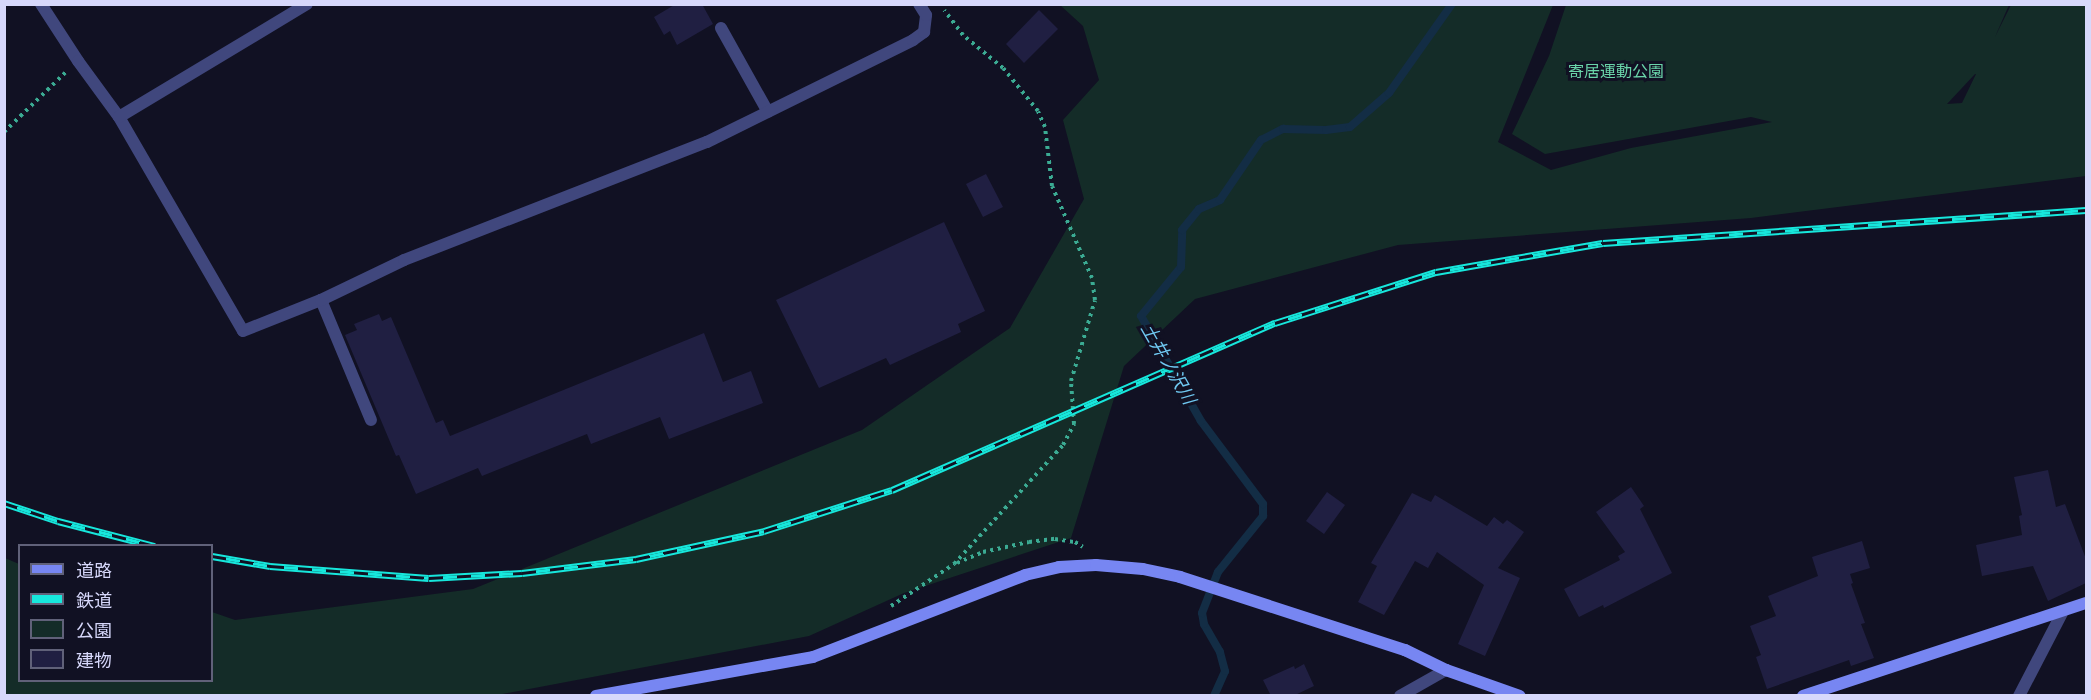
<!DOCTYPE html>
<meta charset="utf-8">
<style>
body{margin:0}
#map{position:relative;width:2091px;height:700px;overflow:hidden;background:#111123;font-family:"Varela Round","Noto Sans JP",sans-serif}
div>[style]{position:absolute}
.green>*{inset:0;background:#142c28}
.stream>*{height:8px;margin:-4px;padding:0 4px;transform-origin:4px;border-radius:4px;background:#132d45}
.building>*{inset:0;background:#201f42}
.path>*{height:4px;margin-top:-2px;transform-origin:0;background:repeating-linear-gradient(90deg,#3bab93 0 3px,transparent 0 7.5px)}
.lane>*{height:12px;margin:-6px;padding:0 6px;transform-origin:6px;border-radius:6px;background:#40477d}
.street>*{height:12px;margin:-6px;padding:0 6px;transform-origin:6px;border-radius:6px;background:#40477d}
.secondary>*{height:12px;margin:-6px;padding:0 6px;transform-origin:6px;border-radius:6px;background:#7786f2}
.rail>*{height:7px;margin-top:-3.5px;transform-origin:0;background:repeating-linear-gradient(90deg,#111123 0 14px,#17e7dc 0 28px);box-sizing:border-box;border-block:2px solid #17e7dc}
span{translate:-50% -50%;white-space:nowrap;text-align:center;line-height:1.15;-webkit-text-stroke:6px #111123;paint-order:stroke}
.park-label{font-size:16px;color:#6ad4a9}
.water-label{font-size:18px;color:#6fc8f1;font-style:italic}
.frame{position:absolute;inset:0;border:6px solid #d7d8fb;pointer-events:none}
.legend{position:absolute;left:18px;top:544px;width:195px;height:138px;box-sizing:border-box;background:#111123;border:2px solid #606179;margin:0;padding:8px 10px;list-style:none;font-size:18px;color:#d7d8fb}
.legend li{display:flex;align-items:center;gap:12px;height:30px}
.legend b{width:30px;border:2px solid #606179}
</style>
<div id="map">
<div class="green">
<div style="clip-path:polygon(evenodd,1060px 5px,1553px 5px,1498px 142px,1551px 170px,1631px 148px,1772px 122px,1751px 117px,1545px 154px,1512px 134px,1549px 56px,1566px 5px,2009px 5px,1995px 37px,2011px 5px,2086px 5px,2086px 176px,1751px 218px,1398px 245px,1195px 299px,1124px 366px,1071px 538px,904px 593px,809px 636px,497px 695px,5px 695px,5px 558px,19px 564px,20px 680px,212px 680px,212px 612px,235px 620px,473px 589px,862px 430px,1010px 328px,1084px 199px,1063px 120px,1099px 80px,1083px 26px,1060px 5px,1976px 74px,1962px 103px,1947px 104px,1975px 74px,1976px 74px)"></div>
</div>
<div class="stream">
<div style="left:1214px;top:696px;width:27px;rotate:-66deg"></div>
<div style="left:1225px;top:671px;width:20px;rotate:-105deg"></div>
<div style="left:1220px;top:652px;width:32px;rotate:-120deg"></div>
<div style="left:1204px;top:624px;width:11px;rotate:-100deg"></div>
<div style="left:1202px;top:613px;width:44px;rotate:-68.7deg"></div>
<div style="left:1218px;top:572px;width:72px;rotate:-51.2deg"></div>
<div style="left:1263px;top:516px;width:12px;rotate:-90deg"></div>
<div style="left:1263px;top:504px;width:104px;rotate:-126.8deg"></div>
<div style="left:1201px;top:421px;width:121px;rotate:-119.7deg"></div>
<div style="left:1141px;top:316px;width:63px;rotate:-50.8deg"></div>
<div style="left:1181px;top:267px;width:37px;rotate:-88deg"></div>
<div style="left:1182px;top:230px;width:27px;rotate:-51deg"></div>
<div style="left:1199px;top:209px;width:23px;rotate:-23deg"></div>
<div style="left:1220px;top:200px;width:73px;rotate:-55.7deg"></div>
<div style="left:1261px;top:140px;width:25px;rotate:-27deg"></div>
<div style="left:1283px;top:129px;width:43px;rotate:1.3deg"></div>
<div style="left:1326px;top:130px;width:24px;rotate:-7deg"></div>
<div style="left:1350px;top:127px;width:52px;rotate:-41.1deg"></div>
<div style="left:1389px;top:93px;width:109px;rotate:-54.7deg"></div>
</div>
<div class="building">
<div style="clip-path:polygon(676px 4px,702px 4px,713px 24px,677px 45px,670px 31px,664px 35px,654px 17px)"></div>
<div style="clip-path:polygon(1039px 10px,1058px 29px,1024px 63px,1006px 44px)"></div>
<div style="clip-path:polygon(986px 174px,1003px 207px,983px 217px,966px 184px)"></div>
<div style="clip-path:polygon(944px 222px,985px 311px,958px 324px,961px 332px,890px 365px,886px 358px,819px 388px,776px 300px)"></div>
<div style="clip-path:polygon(379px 314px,382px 321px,391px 317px,436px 423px,443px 420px,450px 436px,704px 333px,723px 382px,751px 371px,763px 403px,669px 439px,660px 417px,591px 444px,587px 434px,482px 476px,478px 468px,416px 494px,399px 455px,396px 456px,345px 335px,357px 330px,354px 324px)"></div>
<div style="clip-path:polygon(2048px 470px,2056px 507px,2065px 504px,2086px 559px,2086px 583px,2048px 601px,2033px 566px,1982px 576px,1976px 545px,2022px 535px,2019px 516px,2022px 515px,2014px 477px)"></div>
<div style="clip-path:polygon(1631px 487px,1644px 506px,1640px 509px,1672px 573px,1604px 608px,1603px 605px,1579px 617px,1564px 589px,1620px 560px,1618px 556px,1625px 552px,1596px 512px)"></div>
<div style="clip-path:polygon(1327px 492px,1345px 505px,1324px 534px,1306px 521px)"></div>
<div style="clip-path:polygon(1412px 493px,1431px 502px,1435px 495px,1487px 526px,1494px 517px,1503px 524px,1507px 520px,1524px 532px,1498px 568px,1520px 578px,1485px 656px,1458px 644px,1484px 585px,1437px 552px,1428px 568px,1415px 561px,1384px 615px,1358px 602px,1377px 566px,1371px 563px)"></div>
<div style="clip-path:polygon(1862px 541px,1870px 568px,1850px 574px,1853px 583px,1851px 584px,1865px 623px,1861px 624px,1874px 658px,1851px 666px,1849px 660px,1767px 689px,1756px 657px,1761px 655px,1750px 626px,1776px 616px,1768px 596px,1818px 576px,1812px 557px)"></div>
<div style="clip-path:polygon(1304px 664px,1314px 686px,1293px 696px,1271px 696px,1263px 680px,1294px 666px,1295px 669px)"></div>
</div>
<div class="path">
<div style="left:4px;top:132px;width:86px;rotate:-44.1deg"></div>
<div style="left:957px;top:563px;width:28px;rotate:-23deg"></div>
<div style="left:983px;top:552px;width:47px;rotate:-12.3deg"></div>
<div style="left:1029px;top:542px;width:26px;rotate:-7deg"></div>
<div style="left:1055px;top:539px;width:20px;rotate:9deg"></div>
<div style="left:1075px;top:542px;width:9px;rotate:32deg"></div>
<div style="left:891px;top:606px;width:76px;rotate:-33.7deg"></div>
<div style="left:954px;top:564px;width:161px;rotate:-47.5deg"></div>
<div style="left:1063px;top:445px;width:24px;rotate:-62deg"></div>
<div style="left:1074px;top:424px;width:43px;rotate:-94deg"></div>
<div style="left:1071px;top:381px;width:84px;rotate:-73.5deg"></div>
<div style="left:1095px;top:300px;width:22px;rotate:-98deg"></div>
<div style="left:1092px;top:278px;width:100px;rotate:-113.5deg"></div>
<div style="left:1052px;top:186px;width:59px;rotate:-96.8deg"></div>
<div style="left:1045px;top:127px;width:17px;rotate:-114deg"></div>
<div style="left:1038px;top:111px;width:55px;rotate:-129.1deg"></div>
<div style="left:1003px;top:68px;width:52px;rotate:-140.5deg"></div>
<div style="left:963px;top:35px;width:31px;rotate:-127deg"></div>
</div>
<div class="lane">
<div style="left:721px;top:28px;width:96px;rotate:60.8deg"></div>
<div style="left:321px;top:300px;width:130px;rotate:67.4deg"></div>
<div style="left:1400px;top:696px;width:53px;rotate:-29.5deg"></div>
</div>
<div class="street">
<div style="left:41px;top:4px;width:68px;rotate:57deg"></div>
<div style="left:78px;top:61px;width:69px;rotate:53.8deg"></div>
<div style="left:119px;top:117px;width:247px;rotate:59.9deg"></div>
<div style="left:243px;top:331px;width:84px;rotate:-21.7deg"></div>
<div style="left:321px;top:300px;width:92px;rotate:-25.7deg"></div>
<div style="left:404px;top:260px;width:325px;rotate:-21.3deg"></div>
<div style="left:707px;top:142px;width:230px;rotate:-26.3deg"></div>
<div style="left:913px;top:40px;width:14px;rotate:-36deg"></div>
<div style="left:924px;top:32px;width:17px;rotate:-83deg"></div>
<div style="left:926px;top:15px;width:13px;rotate:-122deg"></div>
<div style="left:119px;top:117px;width:219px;rotate:-31deg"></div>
<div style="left:2019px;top:696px;width:93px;rotate:-62.6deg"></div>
</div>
<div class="secondary">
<div style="left:596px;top:696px;width:220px;rotate:-10.2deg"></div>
<div style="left:813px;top:657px;width:227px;rotate:-21.1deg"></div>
<div style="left:1025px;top:575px;width:35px;rotate:-13deg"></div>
<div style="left:1059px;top:567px;width:37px;rotate:-3deg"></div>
<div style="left:1096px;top:565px;width:47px;rotate:4.9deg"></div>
<div style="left:1143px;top:569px;width:38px;rotate:12deg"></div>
<div style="left:1180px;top:577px;width:237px;rotate:18deg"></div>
<div style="left:1405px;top:650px;width:46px;rotate:26deg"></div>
<div style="left:1446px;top:670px;width:78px;rotate:19.4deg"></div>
<div style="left:1803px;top:696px;width:298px;rotate:-18.2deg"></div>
</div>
<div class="rail">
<div style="left:4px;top:503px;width:57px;rotate:18.4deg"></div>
<div style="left:58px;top:521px;width:100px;rotate:14.5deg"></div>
<div style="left:212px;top:556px;width:59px;rotate:9.8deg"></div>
<div style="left:270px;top:566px;width:159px;rotate:4.3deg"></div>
<div style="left:429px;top:578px;width:93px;rotate:-3.1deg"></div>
<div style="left:522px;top:573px;width:115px;rotate:-7deg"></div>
<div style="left:636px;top:559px;width:131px;rotate:-12.3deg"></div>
<div style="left:764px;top:531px;width:134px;rotate:-17.8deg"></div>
<div style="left:892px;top:490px;width:418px;rotate:-23.6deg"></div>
<div style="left:1275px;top:323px;width:169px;rotate:-17.6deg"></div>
<div style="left:1436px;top:272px;width:169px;rotate:-9.9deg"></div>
<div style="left:1603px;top:243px;width:484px;rotate:-3.9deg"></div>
</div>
<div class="park-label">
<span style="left:1616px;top:72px">寄居運動公園</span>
</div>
<div class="water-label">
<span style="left:1168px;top:364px;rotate:60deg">土井ノ沢川</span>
</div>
<div class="frame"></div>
<ul class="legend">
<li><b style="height:8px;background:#7786f2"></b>道路</li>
<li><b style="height:8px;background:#17e7dc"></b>鉄道</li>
<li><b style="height:16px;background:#142c28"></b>公園</li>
<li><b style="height:16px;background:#201f42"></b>建物</li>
</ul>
</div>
